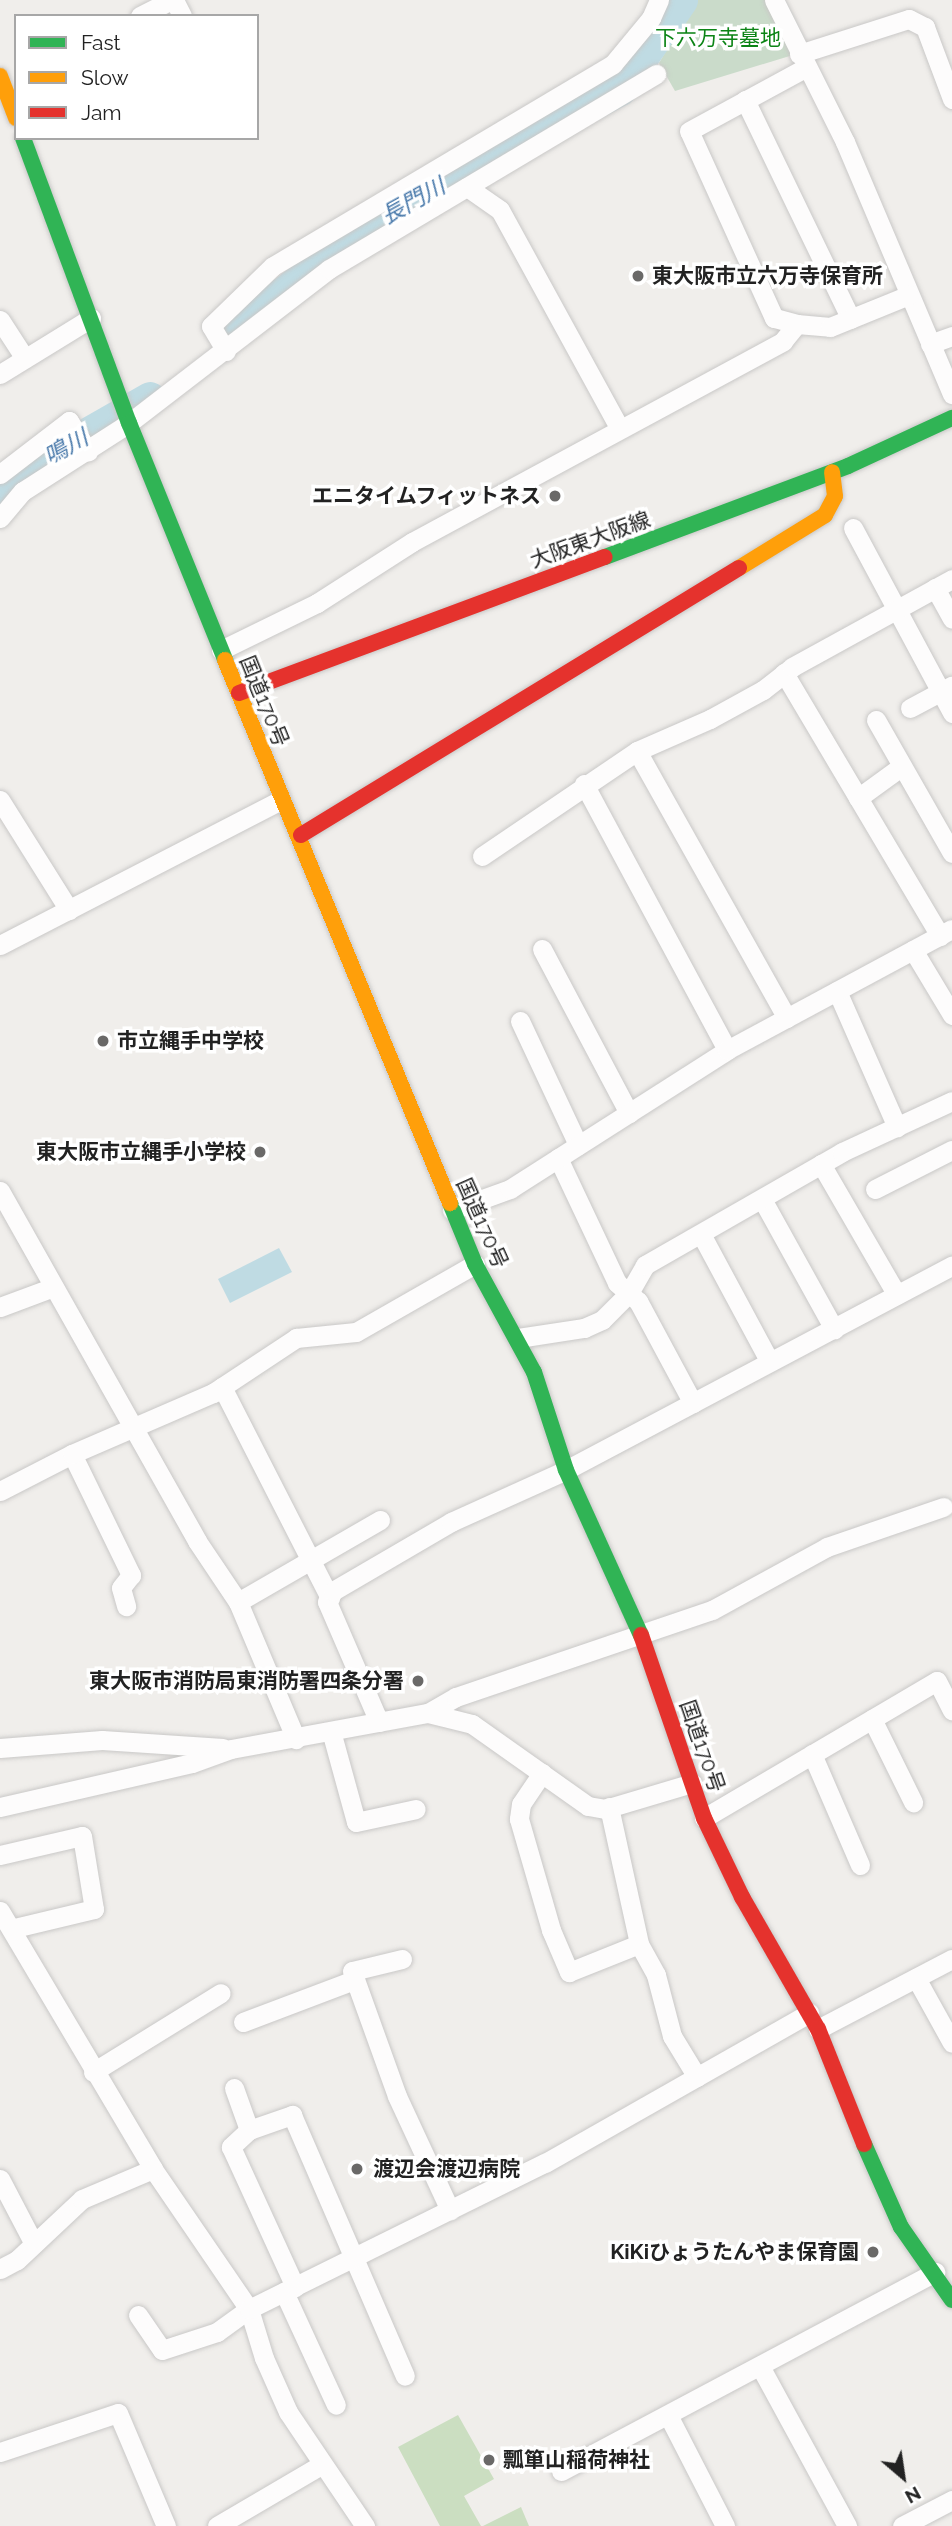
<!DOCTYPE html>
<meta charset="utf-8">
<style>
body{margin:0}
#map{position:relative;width:952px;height:2526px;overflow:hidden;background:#f0eeeb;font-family:Raleway,"Noto Sans JP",sans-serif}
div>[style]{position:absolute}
.forest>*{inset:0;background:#cbdec1}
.cemetery>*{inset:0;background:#cadbca}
.water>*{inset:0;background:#bfdbe3}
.river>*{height:33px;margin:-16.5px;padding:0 16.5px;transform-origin:16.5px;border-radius:16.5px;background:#bfdbe3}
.roads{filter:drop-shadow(0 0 2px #c9c8c7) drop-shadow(0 0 2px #c9c8c7)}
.street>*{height:19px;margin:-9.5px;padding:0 9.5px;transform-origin:9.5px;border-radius:9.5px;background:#fdfcfc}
.fast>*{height:16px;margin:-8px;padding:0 8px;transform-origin:8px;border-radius:8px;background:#30b455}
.slow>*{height:16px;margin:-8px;padding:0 8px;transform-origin:8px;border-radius:8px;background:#ff9f0a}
.jam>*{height:16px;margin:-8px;padding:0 8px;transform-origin:8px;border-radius:8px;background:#e5322d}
.dots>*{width:19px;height:19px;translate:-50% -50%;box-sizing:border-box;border:4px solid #fff;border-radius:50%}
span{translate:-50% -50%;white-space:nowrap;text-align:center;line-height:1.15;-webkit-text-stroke:7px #fff;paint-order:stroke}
.park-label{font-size:21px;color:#0c8416}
.poi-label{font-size:21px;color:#222;font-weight:700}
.left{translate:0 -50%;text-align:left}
.right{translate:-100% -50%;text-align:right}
.street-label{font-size:21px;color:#222}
.water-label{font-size:23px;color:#4a7aab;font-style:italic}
.legend{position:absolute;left:14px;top:14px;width:245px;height:126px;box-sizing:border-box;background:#fff;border:2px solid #a7a7a7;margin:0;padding:9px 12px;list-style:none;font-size:21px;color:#222}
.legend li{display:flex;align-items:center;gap:14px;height:35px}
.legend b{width:35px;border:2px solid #a7a7a7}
.north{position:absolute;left:868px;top:2442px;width:70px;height:70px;-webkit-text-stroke:5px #fff;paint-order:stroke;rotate:151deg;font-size:19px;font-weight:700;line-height:28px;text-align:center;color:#222}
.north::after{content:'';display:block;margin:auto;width:24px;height:32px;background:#222;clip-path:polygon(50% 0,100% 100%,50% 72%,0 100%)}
</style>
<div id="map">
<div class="forest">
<div style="clip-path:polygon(458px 2415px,494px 2479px,464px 2496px,481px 2526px,440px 2526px,398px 2447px)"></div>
<div style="clip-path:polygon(521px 2507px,529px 2526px,483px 2526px)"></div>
</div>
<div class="cemetery">
<div style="clip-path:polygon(696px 0,766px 0,793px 55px,675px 91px,659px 63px)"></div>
</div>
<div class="water">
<div style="clip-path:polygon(279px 1248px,292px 1272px,230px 1303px,218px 1279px)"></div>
</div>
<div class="river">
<div style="left:227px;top:336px;width:197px;rotate:-37.6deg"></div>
<div style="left:383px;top:216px;width:269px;rotate:-28.2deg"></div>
<div style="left:620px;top:89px;width:108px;rotate:-55.6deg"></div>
<div style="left:0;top:496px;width:49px;rotate:-42.5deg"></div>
<div style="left:36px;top:463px;width:131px;rotate:-29.7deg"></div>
</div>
<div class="roads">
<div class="street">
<div style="left:174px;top:0;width:18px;rotate:63deg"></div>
<div style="left:774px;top:0;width:159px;rotate:63.4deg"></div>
<div style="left:845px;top:142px;width:274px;rotate:67deg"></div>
<div style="left:140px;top:16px;width:35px;rotate:-27deg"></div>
<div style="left:799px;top:54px;width:115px;rotate:-17.7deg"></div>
<div style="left:909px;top:19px;width:18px;rotate:27deg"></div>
<div style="left:925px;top:27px;width:77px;rotate:69.4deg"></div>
<div style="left:745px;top:100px;width:243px;rotate:64.2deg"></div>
<div style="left:467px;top:187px;width:40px;rotate:34.9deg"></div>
<div style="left:500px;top:210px;width:247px;rotate:61.3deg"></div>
<div style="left:0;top:320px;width:44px;rotate:57deg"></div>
<div style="left:797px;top:324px;width:24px;rotate:-165deg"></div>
<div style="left:774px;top:318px;width:205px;rotate:-114.4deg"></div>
<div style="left:689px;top:131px;width:132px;rotate:-28.5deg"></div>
<div style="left:930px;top:344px;width:23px;rotate:-20deg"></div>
<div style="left:226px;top:351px;width:29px;rotate:-121deg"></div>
<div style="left:211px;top:326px;width:86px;rotate:-44.1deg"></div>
<div style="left:273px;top:266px;width:395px;rotate:-30.7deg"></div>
<div style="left:613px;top:64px;width:60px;rotate:-50.4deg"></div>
<div style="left:651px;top:18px;width:20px;rotate:-66deg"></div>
<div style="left:0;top:374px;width:107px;rotate:-31.6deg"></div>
<div style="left:0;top:474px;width:87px;rotate:-37.5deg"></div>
<div style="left:69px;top:421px;width:36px;rotate:58deg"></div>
<div style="left:0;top:518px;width:35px;rotate:-50deg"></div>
<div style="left:23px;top:491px;width:126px;rotate:-32.7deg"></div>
<div style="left:129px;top:423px;width:252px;rotate:-37.6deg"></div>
<div style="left:329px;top:269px;width:381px;rotate:-30.8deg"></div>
<div style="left:853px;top:528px;width:210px;rotate:61.8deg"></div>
<div style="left:935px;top:588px;width:35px;rotate:61deg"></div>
<div style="left:221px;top:650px;width:107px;rotate:-26.1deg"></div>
<div style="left:317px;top:603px;width:113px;rotate:-32.7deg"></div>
<div style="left:412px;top:542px;width:422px;rotate:-28.4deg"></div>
<div style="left:783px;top:341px;width:22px;rotate:-51deg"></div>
<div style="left:797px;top:324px;width:33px;rotate:5deg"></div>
<div style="left:830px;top:327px;width:85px;rotate:-22.1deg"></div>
<div style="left:784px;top:673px;width:306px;rotate:59.3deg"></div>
<div style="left:910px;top:708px;width:47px;rotate:-28.2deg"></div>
<div style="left:876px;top:720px;width:153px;rotate:60.3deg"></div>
<div style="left:637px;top:751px;width:306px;rotate:60.7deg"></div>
<div style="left:584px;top:784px;width:302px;rotate:61.7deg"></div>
<div style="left:858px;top:798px;width:54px;rotate:-36deg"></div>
<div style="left:0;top:800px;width:130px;rotate:57.9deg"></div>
<div style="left:482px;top:856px;width:187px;rotate:-34.1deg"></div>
<div style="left:637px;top:751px;width:80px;rotate:-23.7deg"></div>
<div style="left:710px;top:719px;width:60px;rotate:-28.7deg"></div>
<div style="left:763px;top:690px;width:37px;rotate:-38deg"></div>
<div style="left:792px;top:667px;width:183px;rotate:-28.8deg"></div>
<div style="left:0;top:945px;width:316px;rotate:-27.3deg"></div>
<div style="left:542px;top:949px;width:186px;rotate:62.1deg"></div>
<div style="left:913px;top:950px;width:76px;rotate:59deg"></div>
<div style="left:837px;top:991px;width:149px;rotate:66.2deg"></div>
<div style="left:520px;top:1021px;width:137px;rotate:64.9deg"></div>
<div style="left:558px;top:1158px;width:138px;rotate:64.7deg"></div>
<div style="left:617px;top:1283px;width:28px;rotate:41deg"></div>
<div style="left:638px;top:1301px;width:116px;rotate:61.7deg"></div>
<div style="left:821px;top:1164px;width:151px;rotate:59.9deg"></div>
<div style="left:875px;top:1189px;width:86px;rotate:-26.9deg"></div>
<div style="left:0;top:1191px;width:402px;rotate:60.6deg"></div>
<div style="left:197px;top:1541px;width:73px;rotate:56.1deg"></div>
<div style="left:238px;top:1602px;width:149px;rotate:67.1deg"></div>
<div style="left:762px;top:1199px;width:149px;rotate:61deg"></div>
<div style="left:452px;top:1210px;width:62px;rotate:-19.9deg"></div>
<div style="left:510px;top:1189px;width:258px;rotate:-32.6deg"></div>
<div style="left:727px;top:1050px;width:255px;rotate:-28.3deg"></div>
<div style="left:701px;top:1234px;width:145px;rotate:61.7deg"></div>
<div style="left:0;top:1307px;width:54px;rotate:-20.4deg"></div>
<div style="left:518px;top:1338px;width:67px;rotate:-8.6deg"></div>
<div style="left:584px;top:1328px;width:20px;rotate:-24deg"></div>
<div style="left:602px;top:1320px;width:38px;rotate:-45deg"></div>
<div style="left:629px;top:1293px;width:32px;rotate:-60deg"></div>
<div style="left:645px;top:1265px;width:227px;rotate:-29.8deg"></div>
<div style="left:842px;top:1152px;width:121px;rotate:-24.9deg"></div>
<div style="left:222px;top:1387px;width:237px;rotate:62.9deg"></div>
<div style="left:72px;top:1454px;width:135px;rotate:64deg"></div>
<div style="left:131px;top:1575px;width:16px;rotate:128deg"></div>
<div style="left:121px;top:1588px;width:19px;rotate:74deg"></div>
<div style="left:0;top:1491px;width:81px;rotate:-27.2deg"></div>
<div style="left:72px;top:1454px;width:154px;rotate:-23.4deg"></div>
<div style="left:213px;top:1393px;width:100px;rotate:-33.5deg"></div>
<div style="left:296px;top:1338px;width:60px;rotate:-5.7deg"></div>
<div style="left:356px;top:1332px;width:137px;rotate:-29.7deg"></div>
<div style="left:238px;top:1602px;width:164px;rotate:-30deg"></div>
<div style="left:428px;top:1713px;width:45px;rotate:14deg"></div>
<div style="left:472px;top:1724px;width:142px;rotate:35.3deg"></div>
<div style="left:588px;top:1806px;width:17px;rotate:10deg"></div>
<div style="left:605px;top:1809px;width:91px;rotate:-16.6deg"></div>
<div style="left:872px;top:1719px;width:93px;rotate:63.7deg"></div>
<div style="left:379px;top:1722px;width:131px;rotate:-113.4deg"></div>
<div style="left:327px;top:1602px;width:13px;rotate:-61deg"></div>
<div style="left:333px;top:1591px;width:137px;rotate:-30.3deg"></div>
<div style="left:451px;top:1522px;width:126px;rotate:-24.3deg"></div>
<div style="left:566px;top:1470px;width:437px;rotate:-27.9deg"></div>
<div style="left:331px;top:1731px;width:94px;rotate:74.6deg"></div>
<div style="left:356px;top:1822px;width:61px;rotate:-12.2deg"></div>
<div style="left:0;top:1748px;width:102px;rotate:-4.5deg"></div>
<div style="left:102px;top:1740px;width:121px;rotate:3.8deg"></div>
<div style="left:812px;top:1754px;width:121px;rotate:66.6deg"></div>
<div style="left:542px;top:1773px;width:37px;rotate:124deg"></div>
<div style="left:521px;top:1804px;width:15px;rotate:98deg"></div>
<div style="left:519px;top:1819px;width:116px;rotate:73.9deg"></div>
<div style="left:551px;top:1930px;width:46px;rotate:66.8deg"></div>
<div style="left:569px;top:1972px;width:75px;rotate:-21.8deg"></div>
<div style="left:0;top:1807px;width:197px;rotate:-12.9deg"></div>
<div style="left:192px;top:1763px;width:41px;rotate:-19.7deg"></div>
<div style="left:231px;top:1749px;width:200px;rotate:-10.4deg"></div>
<div style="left:428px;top:1713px;width:32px;rotate:-30deg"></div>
<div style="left:456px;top:1697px;width:270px;rotate:-18.8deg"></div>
<div style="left:712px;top:1610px;width:131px;rotate:-28.7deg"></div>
<div style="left:827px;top:1547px;width:123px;rotate:-19deg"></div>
<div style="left:609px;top:1807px;width:140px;rotate:77.6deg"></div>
<div style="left:639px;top:1944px;width:35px;rotate:61deg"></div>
<div style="left:656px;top:1975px;width:63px;rotate:75.3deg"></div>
<div style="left:672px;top:2036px;width:48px;rotate:58.6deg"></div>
<div style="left:704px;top:1818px;width:270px;rotate:-30.5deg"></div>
<div style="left:937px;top:1681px;width:33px;rotate:63deg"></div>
<div style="left:0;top:1855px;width:84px;rotate:-13deg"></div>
<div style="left:82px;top:1836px;width:74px;rotate:80.7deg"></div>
<div style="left:94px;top:1909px;width:85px;rotate:166.5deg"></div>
<div style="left:0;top:1911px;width:300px;rotate:59.3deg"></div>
<div style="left:153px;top:2169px;width:170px;rotate:55.6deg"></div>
<div style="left:249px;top:2309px;width:51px;rotate:73deg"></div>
<div style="left:264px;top:2358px;width:59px;rotate:66deg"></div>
<div style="left:288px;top:2412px;width:138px;rotate:56deg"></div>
<div style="left:402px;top:1959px;width:51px;rotate:166.5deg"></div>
<div style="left:352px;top:1971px;width:133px;rotate:70.2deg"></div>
<div style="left:397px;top:2096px;width:126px;rotate:65.1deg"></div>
<div style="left:916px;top:1978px;width:74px;rotate:61deg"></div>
<div style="left:243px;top:2022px;width:119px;rotate:-20.7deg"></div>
<div style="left:818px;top:2029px;width:151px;rotate:-27.6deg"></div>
<div style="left:93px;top:2072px;width:150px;rotate:-31.7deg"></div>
<div style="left:234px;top:2088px;width:45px;rotate:70.3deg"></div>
<div style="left:249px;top:2130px;width:25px;rotate:137deg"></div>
<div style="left:231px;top:2147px;width:154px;rotate:65.4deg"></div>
<div style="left:249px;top:2130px;width:46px;rotate:-19.2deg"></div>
<div style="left:292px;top:2115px;width:284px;rotate:66.6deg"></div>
<div style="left:0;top:2179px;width:73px;rotate:62.4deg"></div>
<div style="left:0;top:2269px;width:19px;rotate:-28deg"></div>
<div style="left:17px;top:2260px;width:89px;rotate:-43.2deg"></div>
<div style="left:82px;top:2199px;width:77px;rotate:-22.9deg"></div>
<div style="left:284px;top:2292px;width:124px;rotate:65.3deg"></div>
<div style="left:138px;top:2315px;width:42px;rotate:55.6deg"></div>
<div style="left:162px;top:2350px;width:58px;rotate:-18.1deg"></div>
<div style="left:217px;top:2332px;width:39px;rotate:-36deg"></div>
<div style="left:249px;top:2309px;width:330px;rotate:-26.3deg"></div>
<div style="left:545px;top:2163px;width:304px;rotate:-29.6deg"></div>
<div style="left:761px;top:2368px;width:180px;rotate:61.4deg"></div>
<div style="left:668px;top:2415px;width:125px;rotate:62.8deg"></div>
<div style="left:0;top:2452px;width:124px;rotate:-18.3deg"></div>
<div style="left:118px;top:2413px;width:123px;rotate:67deg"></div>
<div style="left:561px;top:2471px;width:424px;rotate:-28deg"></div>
<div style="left:217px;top:2526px;width:121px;rotate:-30.4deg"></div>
<div style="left:902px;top:2526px;width:56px;rotate:-27.5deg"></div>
</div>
<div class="fast">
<div style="left:23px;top:138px;width:304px;rotate:69.6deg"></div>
<div style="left:129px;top:423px;width:256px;rotate:67.9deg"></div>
<div style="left:605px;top:557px;width:259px;rotate:-20.5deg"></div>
<div style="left:848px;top:466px;width:115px;rotate:-24.8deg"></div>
<div style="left:450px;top:1203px;width:66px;rotate:67.7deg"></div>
<div style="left:475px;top:1264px;width:123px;rotate:61.4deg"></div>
<div style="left:534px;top:1372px;width:103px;rotate:71.9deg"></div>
<div style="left:566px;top:1470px;width:181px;rotate:65.6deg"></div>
<div style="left:864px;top:2144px;width:91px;rotate:66deg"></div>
<div style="left:901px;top:2227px;width:89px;rotate:55.1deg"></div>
</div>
<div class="slow">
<div style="left:0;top:76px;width:45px;rotate:69.1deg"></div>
<div style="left:739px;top:568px;width:101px;rotate:-31.6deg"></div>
<div style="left:825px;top:515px;width:21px;rotate:-62deg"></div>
<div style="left:835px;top:496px;width:24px;rotate:-97deg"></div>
<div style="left:225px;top:660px;width:588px;rotate:67.49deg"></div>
</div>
<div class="jam">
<div style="left:239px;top:693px;width:390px;rotate:-20.4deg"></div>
<div style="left:301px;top:835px;width:513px;rotate:-31.37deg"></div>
<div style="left:641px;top:1635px;width:194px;rotate:71deg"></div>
<div style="left:704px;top:1818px;width:88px;rotate:64.3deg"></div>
<div style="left:742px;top:1897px;width:152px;rotate:60.1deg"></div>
<div style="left:818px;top:2029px;width:124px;rotate:68.2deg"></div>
</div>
</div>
<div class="dots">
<div style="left:638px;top:276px;background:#6a6968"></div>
<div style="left:555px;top:496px;background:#6a6968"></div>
<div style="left:103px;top:1041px;background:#6a6968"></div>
<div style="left:260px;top:1152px;background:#6a6968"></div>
<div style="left:418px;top:1681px;background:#6a6968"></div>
<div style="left:357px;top:2169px;background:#6a6968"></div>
<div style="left:873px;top:2252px;background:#6a6968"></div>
<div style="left:489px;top:2460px;background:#6a6968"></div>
</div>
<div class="park-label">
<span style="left:718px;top:38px">下六万寺墓地</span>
</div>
<div class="poi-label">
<span class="left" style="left:652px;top:276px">東大阪市立六万寺保育所</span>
<span class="right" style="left:541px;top:496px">エニタイムフィットネス</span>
<span class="left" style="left:117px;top:1041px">市立縄手中学校</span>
<span class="right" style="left:246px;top:1152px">東大阪市立縄手小学校</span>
<span class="right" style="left:404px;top:1681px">東大阪市消防局東消防署四条分署</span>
<span class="left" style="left:373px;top:2169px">渡辺会渡辺病院</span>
<span class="right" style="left:859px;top:2252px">KiKiひょうたんやま保育園</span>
<span class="left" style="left:503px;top:2460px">瓢箪山稲荷神社</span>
</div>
<div class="street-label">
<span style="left:590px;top:540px;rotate:-20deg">大阪東大阪線</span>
<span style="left:264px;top:701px;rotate:68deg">国道170号</span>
<span style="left:482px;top:1223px;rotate:66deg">国道170号</span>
<span style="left:702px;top:1746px;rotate:71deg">国道170号</span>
</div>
<div class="water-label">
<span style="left:413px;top:201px;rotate:-29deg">長門川</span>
<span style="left:66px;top:447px;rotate:-29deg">鳴川</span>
</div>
<ul class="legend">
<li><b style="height:9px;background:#30b455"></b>Fast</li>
<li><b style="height:9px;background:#ff9f0a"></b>Slow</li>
<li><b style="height:9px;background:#e5322d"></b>Jam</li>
</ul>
<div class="north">N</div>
</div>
